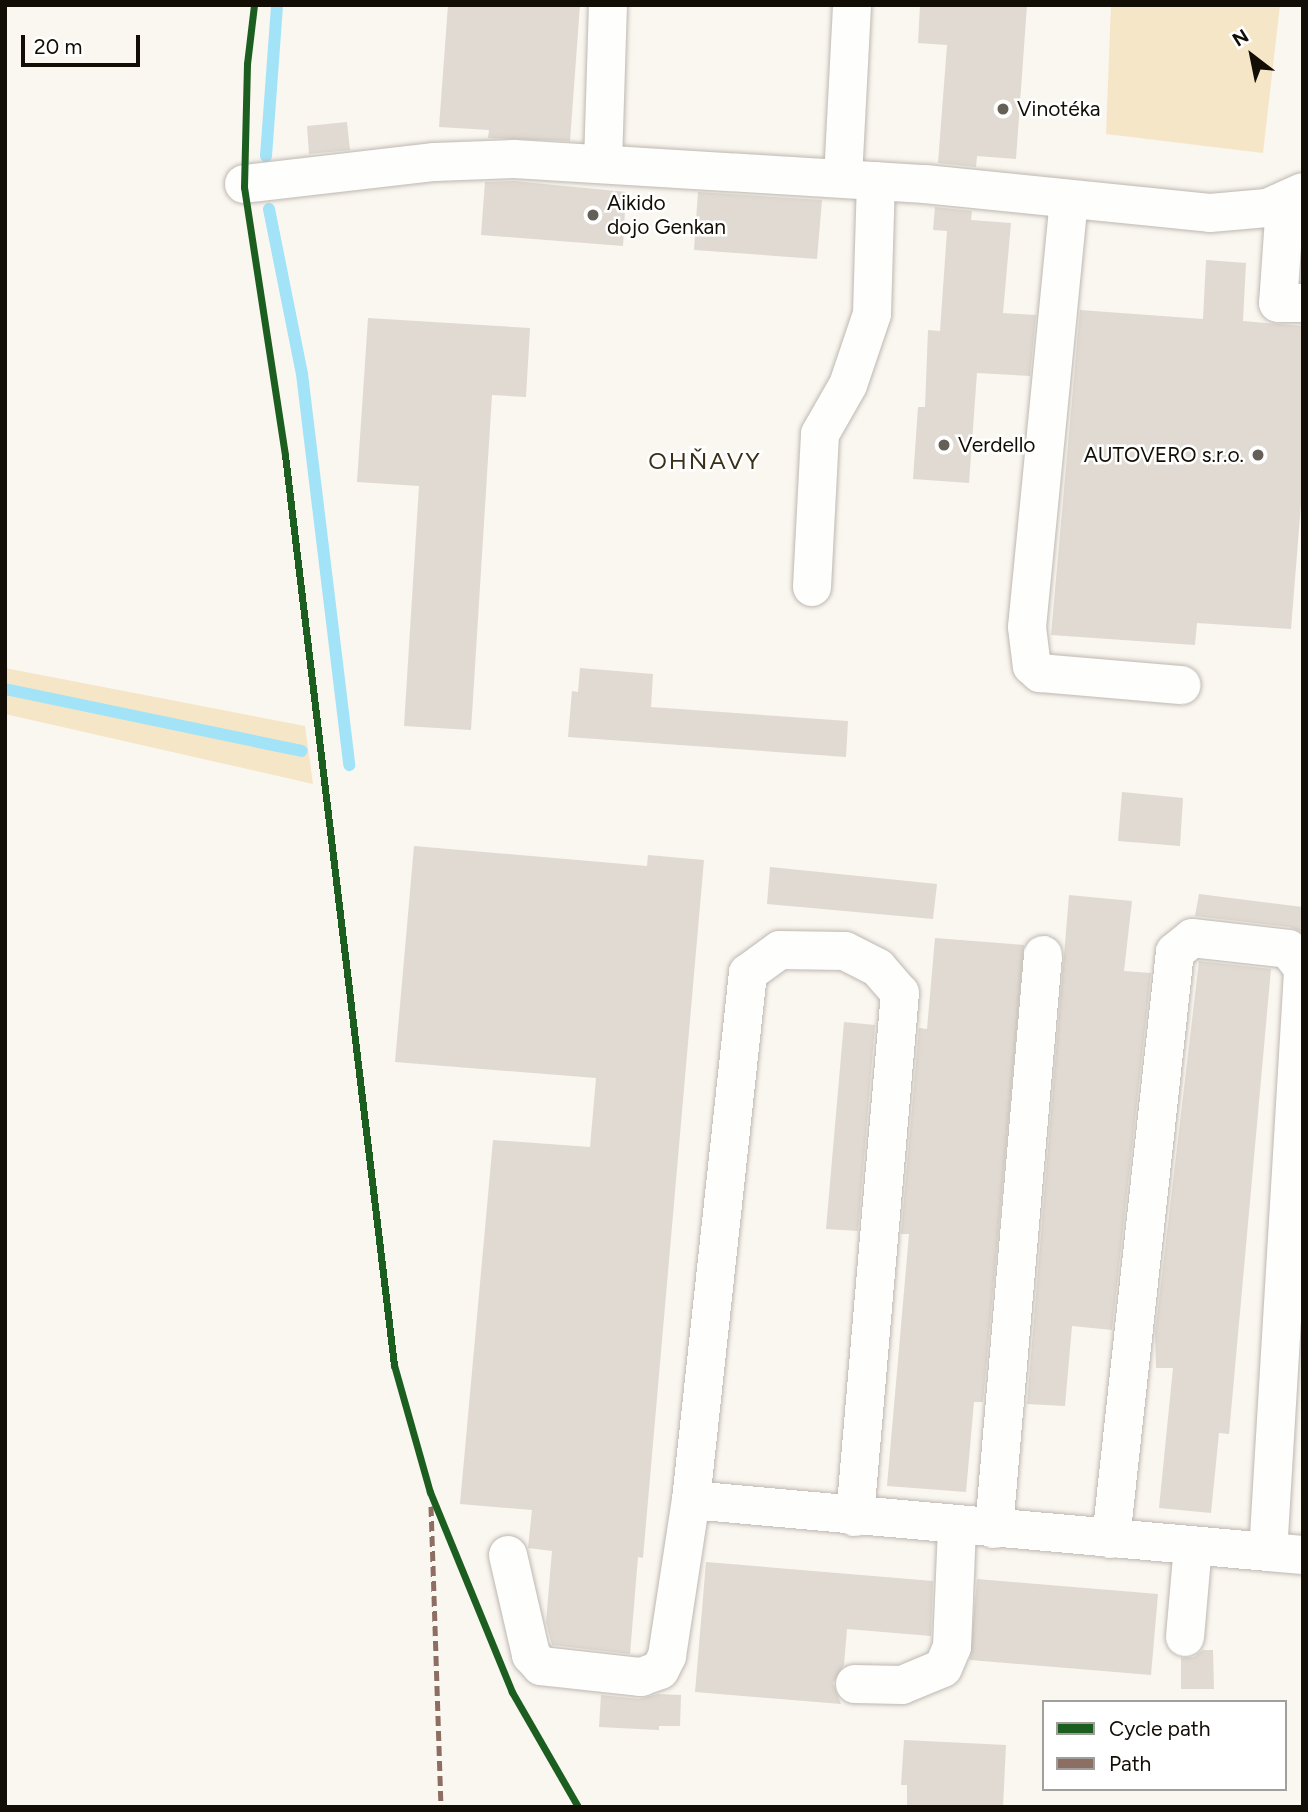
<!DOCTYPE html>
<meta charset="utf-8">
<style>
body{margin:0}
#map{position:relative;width:1308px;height:1812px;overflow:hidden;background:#faf6f0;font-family:Figtree,sans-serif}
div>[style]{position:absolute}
.green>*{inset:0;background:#f6e6c8}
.stream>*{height:12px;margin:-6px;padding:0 6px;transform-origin:6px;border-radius:6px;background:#a2e3f8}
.building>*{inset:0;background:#e0dad2}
.roads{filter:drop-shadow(0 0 2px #bdb8b1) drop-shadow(0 0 2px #bdb8b1)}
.minor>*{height:38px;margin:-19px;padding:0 19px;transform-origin:19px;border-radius:19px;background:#fefefd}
.quiet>*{height:5px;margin-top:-2.5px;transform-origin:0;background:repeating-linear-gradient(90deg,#8d6e63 0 10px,transparent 0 15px)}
.cycleway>*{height:7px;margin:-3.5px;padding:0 3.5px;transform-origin:3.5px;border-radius:3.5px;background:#1b5e20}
.dots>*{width:19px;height:19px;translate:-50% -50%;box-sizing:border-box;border:4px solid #fff;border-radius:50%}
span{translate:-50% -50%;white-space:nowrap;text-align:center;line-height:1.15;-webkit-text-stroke:5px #fff;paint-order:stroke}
.poi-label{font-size:21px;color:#130e05}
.left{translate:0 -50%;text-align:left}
.right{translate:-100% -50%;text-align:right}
.quarter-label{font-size:24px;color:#3b2f17;letter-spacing:2px}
.frame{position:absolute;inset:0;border:7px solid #130e05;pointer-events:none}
.legend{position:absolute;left:1042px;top:1700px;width:245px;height:91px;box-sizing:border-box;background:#fff;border:2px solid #a19f9b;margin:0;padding:9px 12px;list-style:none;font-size:21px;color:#130e05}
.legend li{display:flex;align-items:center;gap:14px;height:35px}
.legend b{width:35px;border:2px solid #a19f9b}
.north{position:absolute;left:1217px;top:21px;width:70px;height:70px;-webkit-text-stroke:5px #fff;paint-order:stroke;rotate:328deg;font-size:19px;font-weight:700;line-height:28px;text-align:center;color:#130e05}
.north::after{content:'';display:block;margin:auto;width:24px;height:32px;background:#130e05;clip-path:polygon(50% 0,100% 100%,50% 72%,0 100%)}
.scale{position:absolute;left:21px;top:35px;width:119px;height:32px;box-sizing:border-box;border:4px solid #130e05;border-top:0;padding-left:9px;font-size:21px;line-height:24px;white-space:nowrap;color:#130e05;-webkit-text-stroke:5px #fff;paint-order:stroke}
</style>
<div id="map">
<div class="green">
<div style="clip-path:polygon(1111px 5px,1280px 5px,1263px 153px,1106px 134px)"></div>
<div style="clip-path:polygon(5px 668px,305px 726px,313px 784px,5px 714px)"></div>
</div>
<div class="stream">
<div style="left:266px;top:156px;width:151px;rotate:-85.8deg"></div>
<div style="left:269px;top:209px;width:168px;rotate:78.7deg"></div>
<div style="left:302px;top:374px;width:394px;rotate:83.1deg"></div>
<div style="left:5px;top:689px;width:303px;rotate:11.8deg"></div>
</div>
<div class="building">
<div style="clip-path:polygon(448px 5px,580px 5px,570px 141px,488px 138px,489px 130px,439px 127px)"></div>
<div style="clip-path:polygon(920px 5px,1027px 5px,1016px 159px,977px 156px,976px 167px,938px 163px,947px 45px,918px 43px)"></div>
<div style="clip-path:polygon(347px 122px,350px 150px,309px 154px,307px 126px)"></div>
<div style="clip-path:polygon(514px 181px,626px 192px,623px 246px,481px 235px,485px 182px)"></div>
<div style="clip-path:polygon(698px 192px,822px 200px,817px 259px,694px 250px)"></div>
<div style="clip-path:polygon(935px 207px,972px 211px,971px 220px,1011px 223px,1003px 313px,1036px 315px,1030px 376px,977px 373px,969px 483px,913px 479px,918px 407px,925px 407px,928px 330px,940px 331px,947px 231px,933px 230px)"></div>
<div style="clip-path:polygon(1206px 260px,1246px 263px,1243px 321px,1303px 326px,1303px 479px,1291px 629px,1197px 623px,1195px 645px,1051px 635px,1080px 310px,1203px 319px)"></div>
<div style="clip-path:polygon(368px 318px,530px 328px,526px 397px,492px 395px,471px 730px,404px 726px,419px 486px,357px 482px)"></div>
<div style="clip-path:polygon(580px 668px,653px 674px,651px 707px,848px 721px,846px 757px,568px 737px,572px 691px,578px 692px)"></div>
<div style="clip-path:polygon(1122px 792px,1183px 798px,1180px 846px,1118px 841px)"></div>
<div style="clip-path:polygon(414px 846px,647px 866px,648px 855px,704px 860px,643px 1558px,638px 1557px,630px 1654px,552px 1645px,546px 1622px,552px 1551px,528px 1548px,532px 1510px,460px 1504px,493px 1140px,590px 1147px,596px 1078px,395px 1062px)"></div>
<div style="clip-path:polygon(770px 867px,937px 884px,933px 919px,767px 904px)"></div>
<div style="clip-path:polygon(1199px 894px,1303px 907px,1303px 933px,1290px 927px,1195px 916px)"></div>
<div style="clip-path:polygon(1069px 895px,1132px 901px,1124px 971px,1151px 973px,1112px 1330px,1072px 1326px,1065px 1406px,1027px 1404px)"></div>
<div style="clip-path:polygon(935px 938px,1024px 945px,983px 1402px,974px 1402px,966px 1492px,887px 1486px,909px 1234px,901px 1234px,919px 1028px,927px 1029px)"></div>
<div style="clip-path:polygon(1199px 961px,1271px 969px,1229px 1434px,1219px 1433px,1211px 1513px,1159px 1508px,1173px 1368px,1156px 1368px,1155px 1334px)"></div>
<div style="clip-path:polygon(844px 1022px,875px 1025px,858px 1231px,826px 1229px)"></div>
<div style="clip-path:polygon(706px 1562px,933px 1581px,931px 1636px,847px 1629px,844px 1665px,833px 1683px,841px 1704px,695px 1692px)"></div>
<div style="clip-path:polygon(977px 1579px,1158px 1594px,1151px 1675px,970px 1660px)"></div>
<div style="clip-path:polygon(1203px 1650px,1213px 1650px,1214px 1689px,1181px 1689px,1181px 1658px,1194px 1657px)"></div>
<div style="clip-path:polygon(658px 1694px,681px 1695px,680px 1726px,659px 1726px,659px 1730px,599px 1727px,601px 1695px,639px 1699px)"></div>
<div style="clip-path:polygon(904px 1740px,1006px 1745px,1003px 1807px,907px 1807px,907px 1785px,901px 1785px)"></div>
</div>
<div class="roads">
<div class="minor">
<div style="left:603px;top:163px;width:158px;rotate:-88.2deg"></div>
<div style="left:843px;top:178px;width:173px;rotate:-87deg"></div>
<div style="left:244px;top:184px;width:192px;rotate:-6.6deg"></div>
<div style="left:435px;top:162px;width:79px;rotate:-2.2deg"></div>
<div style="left:514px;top:159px;width:412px;rotate:3.5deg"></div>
<div style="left:925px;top:184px;width:286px;rotate:5.8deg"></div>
<div style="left:1210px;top:213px;width:57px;rotate:-5deg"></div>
<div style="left:1267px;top:208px;width:39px;rotate:-24deg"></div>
<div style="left:1069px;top:199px;width:430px;rotate:95.6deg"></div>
<div style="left:1027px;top:627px;width:39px;rotate:83deg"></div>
<div style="left:1032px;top:666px;width:11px;rotate:41deg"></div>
<div style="left:1040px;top:673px;width:142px;rotate:4.9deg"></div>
<div style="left:1285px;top:204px;width:99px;rotate:94deg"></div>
<div style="left:1278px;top:303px;width:25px"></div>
<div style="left:812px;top:587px;width:153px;rotate:-87deg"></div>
<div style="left:820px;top:434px;width:56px;rotate:-60.3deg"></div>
<div style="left:848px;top:385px;width:75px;rotate:-71.3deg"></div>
<div style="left:872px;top:314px;width:133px;rotate:-88.3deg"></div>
<div style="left:1303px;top:972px;width:581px;rotate:93.45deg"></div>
<div style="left:1268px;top:1552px;width:35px;rotate:5deg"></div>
<div style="left:691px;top:1500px;width:579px;rotate:5.15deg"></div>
<div style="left:994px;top:1529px;width:576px;rotate:-85.12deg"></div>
<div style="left:1111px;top:1539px;width:590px;rotate:-83.78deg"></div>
<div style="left:1175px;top:952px;width:22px;rotate:-39deg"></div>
<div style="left:1192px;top:938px;width:97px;rotate:6.5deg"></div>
<div style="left:1288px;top:949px;width:24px;rotate:52deg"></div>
<div style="left:508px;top:1555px;width:103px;rotate:77deg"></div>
<div style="left:531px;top:1655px;width:15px;rotate:48deg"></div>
<div style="left:541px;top:1666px;width:101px;rotate:6.3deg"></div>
<div style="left:641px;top:1677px;width:20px;rotate:-20deg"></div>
<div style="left:660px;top:1670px;width:16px;rotate:-63deg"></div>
<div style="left:667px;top:1656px;width:158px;rotate:-81.3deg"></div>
<div style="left:691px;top:1500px;width:530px;rotate:-83.83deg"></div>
<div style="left:748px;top:973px;width:39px;rotate:-36deg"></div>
<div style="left:780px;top:950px;width:65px;rotate:0.9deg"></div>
<div style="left:845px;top:951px;width:37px;rotate:27deg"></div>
<div style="left:878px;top:968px;width:33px;rotate:49deg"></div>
<div style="left:900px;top:993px;width:526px;rotate:94.91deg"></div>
<div style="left:1185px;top:1637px;width:91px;rotate:-85deg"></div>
<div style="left:855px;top:1684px;width:47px;rotate:1.2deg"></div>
<div style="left:902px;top:1685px;width:44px;rotate:-22.5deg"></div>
<div style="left:943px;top:1668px;width:23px;rotate:-67deg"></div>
<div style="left:952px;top:1647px;width:120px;rotate:-87.6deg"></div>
</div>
</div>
<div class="quiet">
<div style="left:431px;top:1506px;width:301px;rotate:88.1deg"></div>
</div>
<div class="cycleway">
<div style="left:254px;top:5px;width:59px;rotate:96.8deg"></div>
<div style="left:247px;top:64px;width:123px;rotate:91.4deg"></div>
<div style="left:244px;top:187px;width:271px;rotate:81.3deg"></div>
<div style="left:285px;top:455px;width:917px;rotate:83.17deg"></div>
<div style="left:394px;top:1365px;width:132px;rotate:74.2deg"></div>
<div style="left:430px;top:1492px;width:216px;rotate:67.7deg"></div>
<div style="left:512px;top:1692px;width:133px;rotate:60.1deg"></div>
</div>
<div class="dots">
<div style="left:1003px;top:109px;background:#645f57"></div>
<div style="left:593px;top:215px;background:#645f57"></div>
<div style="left:944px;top:445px;background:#645f57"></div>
<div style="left:1258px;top:455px;background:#645f57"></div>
</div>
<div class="poi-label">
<span class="left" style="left:1017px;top:109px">Vinotéka</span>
<span class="left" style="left:607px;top:215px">Aikido<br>dojo Genkan</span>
<span class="left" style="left:958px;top:445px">Verdello</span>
<span class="right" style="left:1244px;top:455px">AUTOVERO s.r.o.</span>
</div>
<div class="quarter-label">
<span style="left:705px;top:461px">OHŇAVY</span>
</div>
<div class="frame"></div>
<ul class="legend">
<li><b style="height:9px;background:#1b5e20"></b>Cycle path</li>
<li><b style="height:9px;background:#8d6e63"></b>Path</li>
</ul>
<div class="north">N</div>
<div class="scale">20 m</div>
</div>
